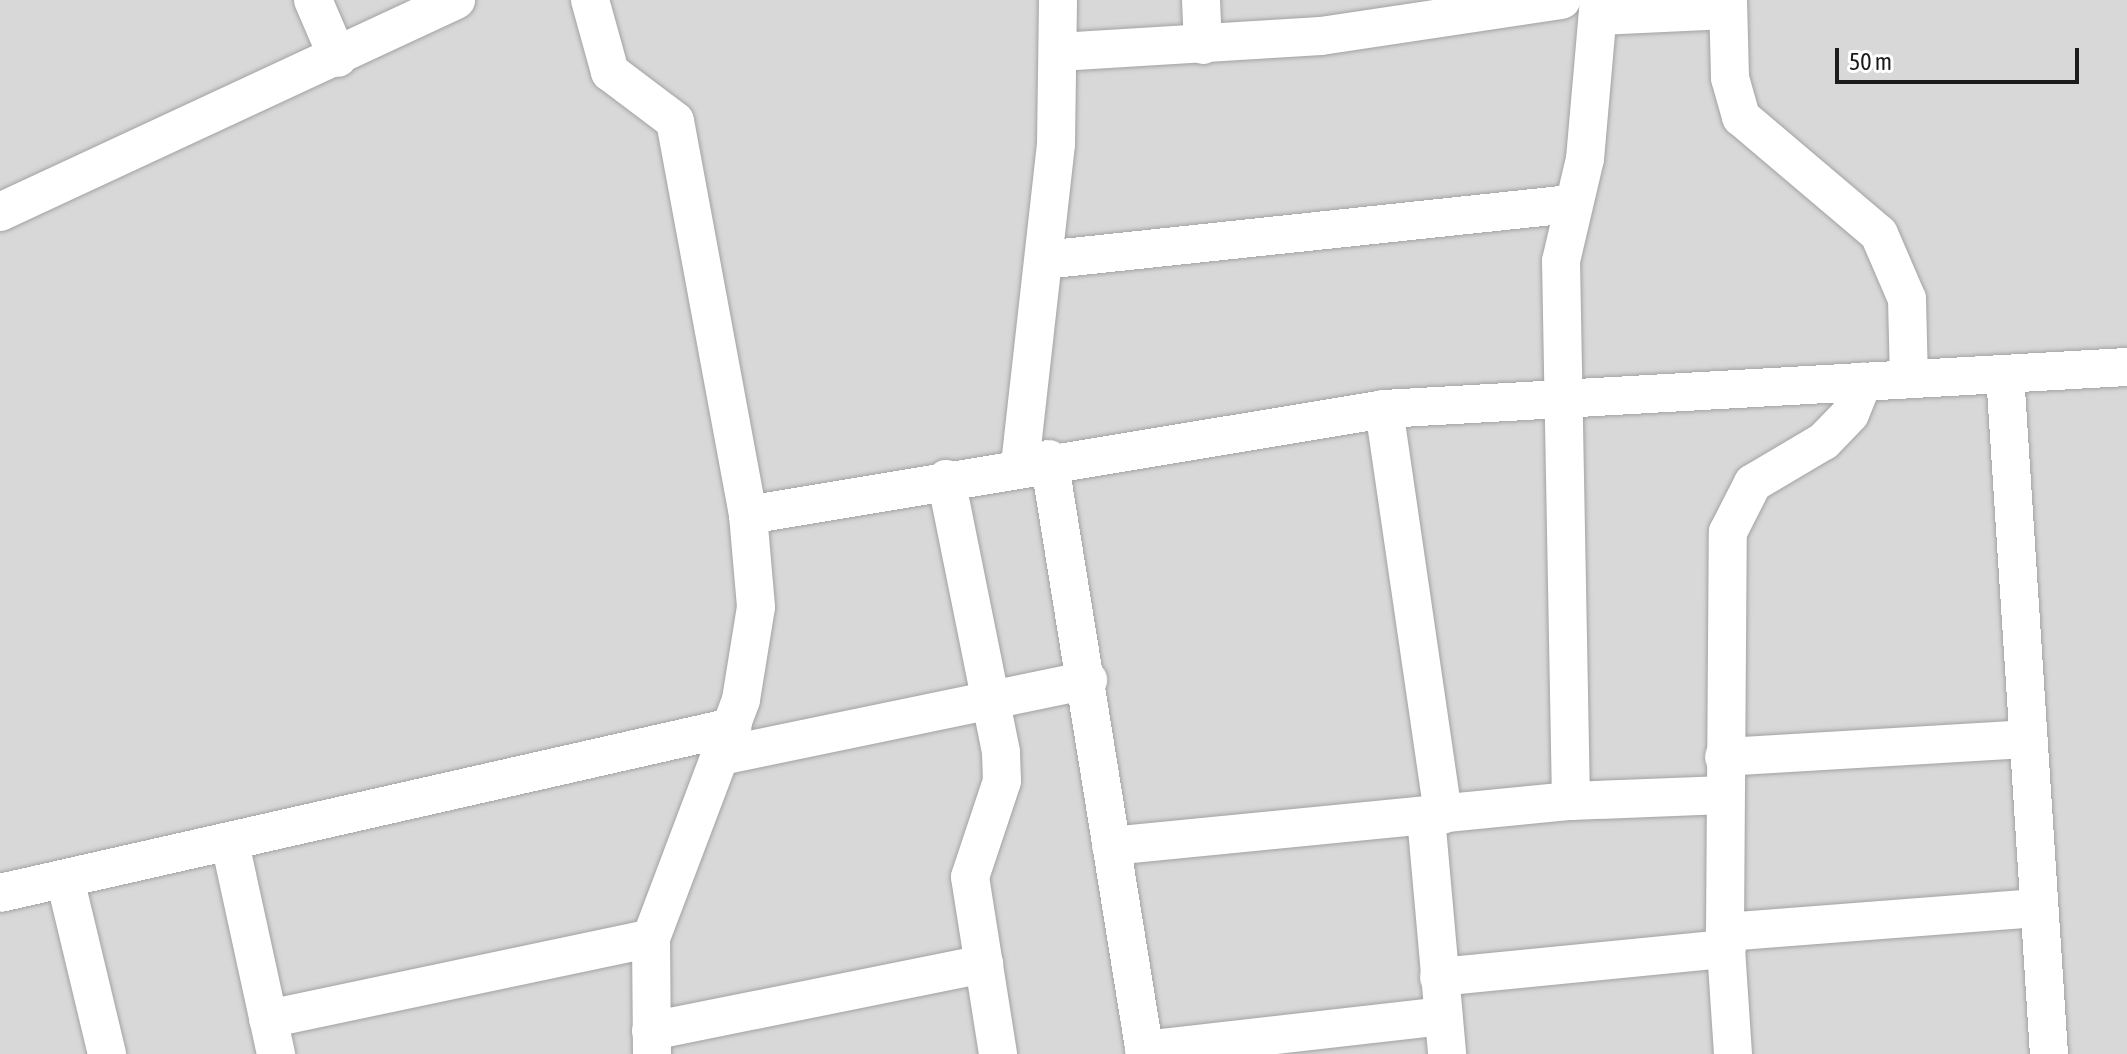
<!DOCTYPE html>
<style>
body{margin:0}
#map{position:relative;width:2127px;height:1054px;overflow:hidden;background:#ecece1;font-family:"Asap Condensed",sans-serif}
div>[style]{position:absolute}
.residential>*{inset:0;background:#d9d8d8}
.roads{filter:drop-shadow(0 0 2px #a2a2a2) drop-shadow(0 0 2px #a2a2a2)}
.minor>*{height:38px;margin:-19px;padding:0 19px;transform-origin:19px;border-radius:19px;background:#fff}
span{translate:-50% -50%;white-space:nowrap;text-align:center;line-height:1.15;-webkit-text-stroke:6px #fff;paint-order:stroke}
.scale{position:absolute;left:1835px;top:48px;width:244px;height:36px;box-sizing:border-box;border:4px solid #1b1b1b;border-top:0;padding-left:10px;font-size:24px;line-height:28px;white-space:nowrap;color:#1b1b1b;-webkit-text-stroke:6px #fff;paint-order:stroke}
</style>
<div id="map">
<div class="residential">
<div style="clip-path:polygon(0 0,2127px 0,2127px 1054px,0 1054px)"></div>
</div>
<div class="roads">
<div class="minor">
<div style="left:313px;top:0;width:63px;rotate:66.7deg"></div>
<div style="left:590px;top:0;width:75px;rotate:74.5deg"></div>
<div style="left:610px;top:72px;width:81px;rotate:37deg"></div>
<div style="left:675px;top:121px;width:401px;rotate:79.5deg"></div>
<div style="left:748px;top:515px;width:92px;rotate:85deg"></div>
<div style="left:756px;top:607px;width:94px;rotate:99.2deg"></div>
<div style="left:741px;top:700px;width:254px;rotate:110.7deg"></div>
<div style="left:651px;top:938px;width:116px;rotate:89.5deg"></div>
<div style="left:1201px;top:0;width:45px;rotate:87.5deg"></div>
<div style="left:1728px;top:0;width:78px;rotate:88.5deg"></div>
<div style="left:1730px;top:78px;width:41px;rotate:74.2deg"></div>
<div style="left:1741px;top:117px;width:181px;rotate:40.3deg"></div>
<div style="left:1879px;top:234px;width:71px;rotate:66.7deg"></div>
<div style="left:1907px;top:299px;width:80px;rotate:88.6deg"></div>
<div style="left:1599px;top:16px;width:129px;rotate:-2.7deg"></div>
<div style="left:1059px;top:52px;width:262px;rotate:-3.5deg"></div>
<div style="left:1321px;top:36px;width:243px;rotate:-8.5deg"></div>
<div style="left:0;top:212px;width:503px;rotate:-24.93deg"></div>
<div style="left:1044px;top:260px;width:530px;rotate:-6.07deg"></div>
<div style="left:2005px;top:374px;width:681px;rotate:86.3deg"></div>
<div style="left:1384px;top:409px;width:410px;rotate:81.7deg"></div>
<div style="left:1049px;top:459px;width:603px;rotate:80.83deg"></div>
<div style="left:1020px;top:465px;width:323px;rotate:-83.6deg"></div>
<div style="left:1056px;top:144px;width:144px;rotate:-89.2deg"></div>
<div style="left:946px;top:479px;width:279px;rotate:78.6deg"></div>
<div style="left:1001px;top:753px;width:28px;rotate:88deg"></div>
<div style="left:1002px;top:781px;width:101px;rotate:108.4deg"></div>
<div style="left:970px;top:877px;width:179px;rotate:81deg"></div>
<div style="left:748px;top:515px;width:645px;rotate:-9.46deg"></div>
<div style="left:1384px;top:409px;width:744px;rotate:-3.24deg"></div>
<div style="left:721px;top:756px;width:375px;rotate:-11.7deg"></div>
<div style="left:1724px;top:757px;width:304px;rotate:-3.4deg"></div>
<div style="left:1571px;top:801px;width:540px;rotate:-91.06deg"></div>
<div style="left:1561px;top:261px;width:105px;rotate:-76.8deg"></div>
<div style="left:1585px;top:159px;width:160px;rotate:-85deg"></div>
<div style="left:1426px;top:817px;width:238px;rotate:84.9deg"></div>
<div style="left:230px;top:843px;width:216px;rotate:77.7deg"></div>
<div style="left:1111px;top:846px;width:462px;rotate:-5.6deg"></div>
<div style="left:1571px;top:801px;width:154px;rotate:-2.2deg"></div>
<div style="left:65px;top:879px;width:180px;rotate:76.5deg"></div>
<div style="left:0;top:893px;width:751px;rotate:-12.78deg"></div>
<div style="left:1725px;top:932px;width:313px;rotate:-4.4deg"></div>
<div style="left:1439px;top:977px;width:289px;rotate:-5.6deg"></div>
<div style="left:268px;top:1019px;width:391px;rotate:-11.9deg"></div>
<div style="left:651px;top:1031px;width:340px;rotate:-11.4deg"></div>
<div style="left:1144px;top:1050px;width:301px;rotate:-6.5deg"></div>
<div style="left:1733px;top:1054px;width:122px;rotate:-93.8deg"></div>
<div style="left:1725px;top:932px;width:400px;rotate:-89.6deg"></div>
<div style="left:1728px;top:532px;width:55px;rotate:-63deg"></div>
<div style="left:1753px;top:483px;width:82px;rotate:-30.6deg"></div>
<div style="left:1824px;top:441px;width:37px;rotate:-46deg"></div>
<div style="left:1850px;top:414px;width:35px;rotate:-68deg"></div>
</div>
</div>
<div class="scale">50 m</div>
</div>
